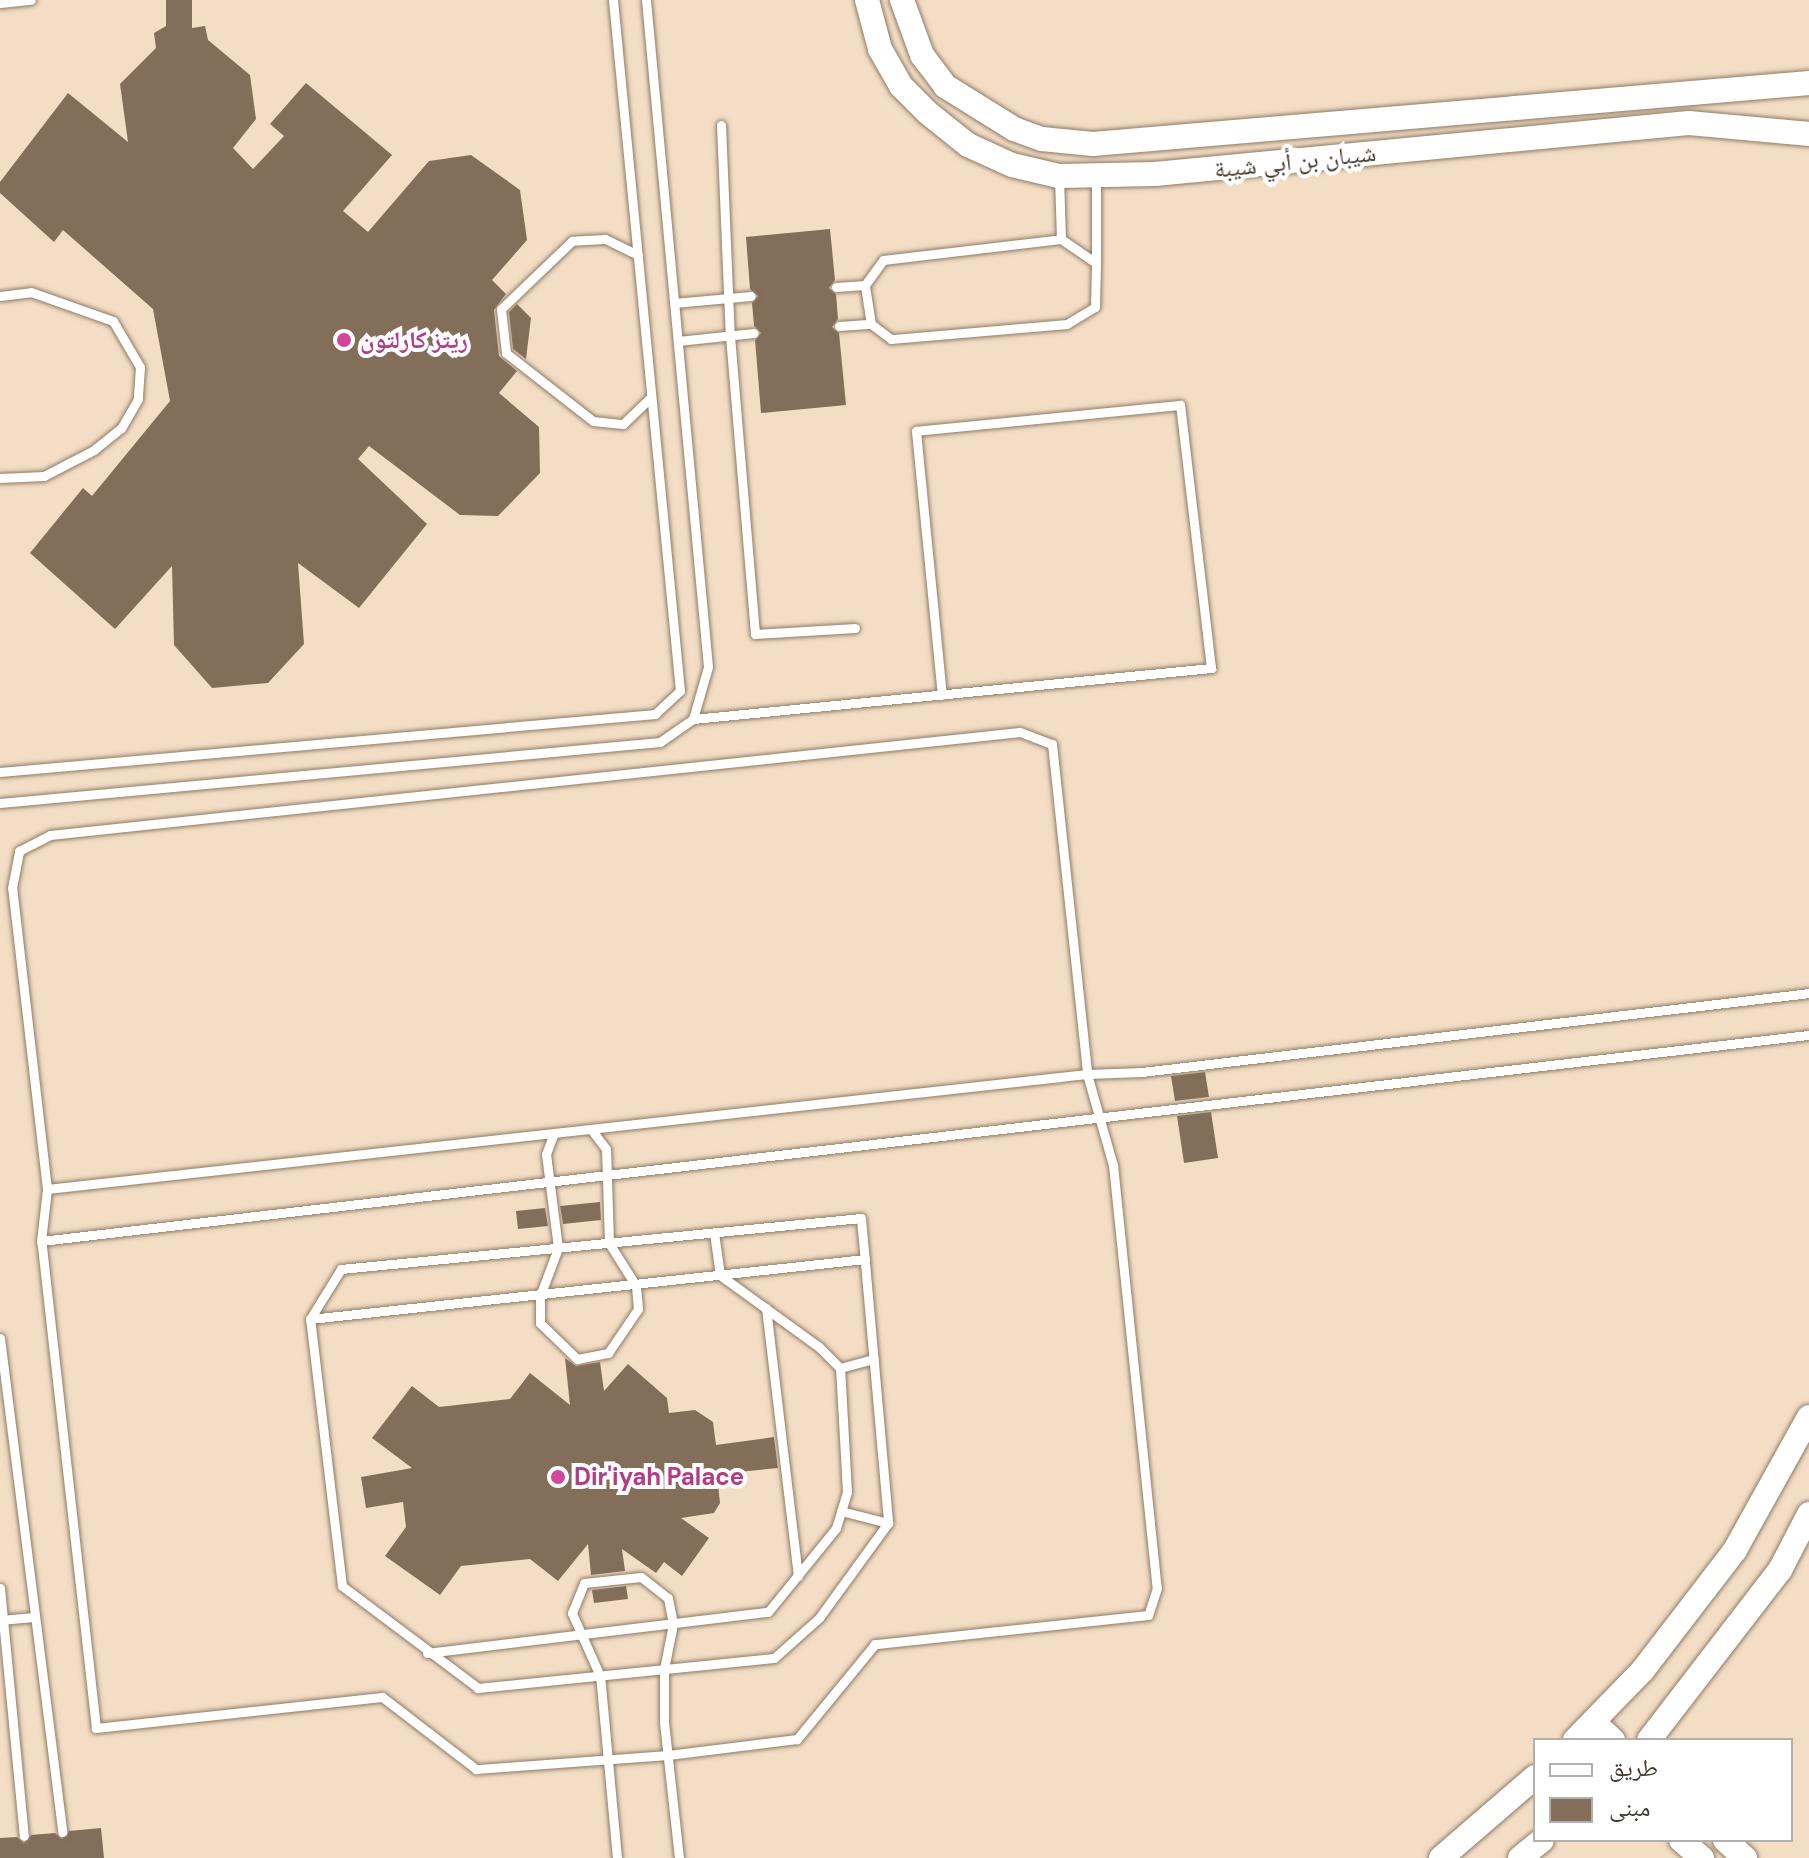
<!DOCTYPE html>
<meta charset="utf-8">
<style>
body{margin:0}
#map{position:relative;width:1809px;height:1858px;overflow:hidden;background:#f3ddc5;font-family:"DM Sans","Noto Naskh Arabic",sans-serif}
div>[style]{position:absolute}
.building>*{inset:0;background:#826e59}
.roads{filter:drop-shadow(0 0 2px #8f7b65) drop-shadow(0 0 2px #8f7b65)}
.service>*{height:9px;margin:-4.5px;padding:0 4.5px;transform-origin:4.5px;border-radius:4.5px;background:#fff}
.tertiary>*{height:24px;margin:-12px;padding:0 12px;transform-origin:12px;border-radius:12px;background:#fff}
.dots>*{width:22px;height:22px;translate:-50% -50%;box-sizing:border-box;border:4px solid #fff;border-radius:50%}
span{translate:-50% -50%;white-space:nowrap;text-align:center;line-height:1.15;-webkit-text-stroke:8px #fff;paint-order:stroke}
.street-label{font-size:24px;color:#41382f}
.hotel-label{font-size:24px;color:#b23c85;font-weight:700}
.left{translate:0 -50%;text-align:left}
.legend{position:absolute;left:1533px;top:1738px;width:260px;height:104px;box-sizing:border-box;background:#fff;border:2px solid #b3afac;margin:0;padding:10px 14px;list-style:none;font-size:24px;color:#41382f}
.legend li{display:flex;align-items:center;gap:16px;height:40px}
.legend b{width:40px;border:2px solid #b3afac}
</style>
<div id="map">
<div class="building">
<div style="clip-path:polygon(166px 0,192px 0,192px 28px,205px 26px,208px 40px,250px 75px,256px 119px,233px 148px,253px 169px,284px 136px,270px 124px,306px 83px,392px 155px,343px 211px,368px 232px,429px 161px,471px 155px,520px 190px,527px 240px,492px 280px,506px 294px,494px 310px,499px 356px,517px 371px,499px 393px,539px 427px,540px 473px,498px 516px,460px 515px,369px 446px,358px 459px,427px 524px,359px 608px,298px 563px,304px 644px,268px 683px,212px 688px,174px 645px,172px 566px,115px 629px,30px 553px,83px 488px,92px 496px,170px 401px,153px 309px,63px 230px,54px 242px,0 193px,0 182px,68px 93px,128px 142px,120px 84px,156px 48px,154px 33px,166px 26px)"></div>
<div style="clip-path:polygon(830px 229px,835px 280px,829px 288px,836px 294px,838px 319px,832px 327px,839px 333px,846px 405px,761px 413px,755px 340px,761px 333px,754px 326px,752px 303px,758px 296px,750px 289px,746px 237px)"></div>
<div style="clip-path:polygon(517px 304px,531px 318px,526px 359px,513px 349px,509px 312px)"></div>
<div style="clip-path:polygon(1205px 1072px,1209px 1097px,1175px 1101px,1171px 1076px)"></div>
<div style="clip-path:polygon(1211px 1112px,1218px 1158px,1184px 1163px,1177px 1116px)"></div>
<div style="clip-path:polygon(600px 1202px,601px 1220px,563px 1224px,560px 1206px)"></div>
<div style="clip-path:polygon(545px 1208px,548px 1226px,518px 1229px,516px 1211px)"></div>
<div style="clip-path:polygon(565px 1358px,576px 1366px,600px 1362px,604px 1391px,628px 1364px,667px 1398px,669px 1413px,695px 1410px,713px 1422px,716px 1445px,774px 1437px,778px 1468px,717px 1474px,720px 1503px,714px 1513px,681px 1518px,709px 1538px,682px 1576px,664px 1562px,656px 1573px,622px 1549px,625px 1571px,591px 1575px,588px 1544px,558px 1581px,530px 1559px,461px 1566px,440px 1595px,385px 1556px,406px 1527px,403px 1502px,366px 1508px,361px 1477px,412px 1468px,372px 1438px,412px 1386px,439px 1407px,510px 1399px,530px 1373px,570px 1405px)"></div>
<div style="clip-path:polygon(626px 1586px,628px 1599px,594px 1603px,592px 1590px)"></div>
<div style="clip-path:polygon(101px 1828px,104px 1858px,0 1858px,0 1838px,17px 1837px,24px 1843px,31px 1835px,55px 1833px,62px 1839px,69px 1831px)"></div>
</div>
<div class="roads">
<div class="service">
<div style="left:0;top:3px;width:31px;rotate:-6deg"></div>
<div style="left:721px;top:125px;width:211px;rotate:87.6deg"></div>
<div style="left:730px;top:336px;width:299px;rotate:85.2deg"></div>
<div style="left:755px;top:634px;width:100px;rotate:-3.4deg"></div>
<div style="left:1059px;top:176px;width:63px;rotate:88.2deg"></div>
<div style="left:1061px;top:239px;width:42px;rotate:34.4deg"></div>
<div style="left:1096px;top:263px;width:44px;rotate:91.3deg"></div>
<div style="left:1095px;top:307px;width:33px;rotate:149deg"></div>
<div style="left:1067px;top:324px;width:177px;rotate:175.1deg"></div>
<div style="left:891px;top:339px;width:25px;rotate:-143deg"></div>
<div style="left:871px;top:324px;width:39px;rotate:-99deg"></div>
<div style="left:865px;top:285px;width:31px;rotate:-54deg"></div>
<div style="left:883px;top:260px;width:179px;rotate:-6.7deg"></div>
<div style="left:638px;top:255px;width:37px;rotate:-154deg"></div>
<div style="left:605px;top:239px;width:33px;rotate:177deg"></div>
<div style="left:572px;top:241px;width:98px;rotate:136.2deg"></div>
<div style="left:501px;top:309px;width:44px;rotate:83.5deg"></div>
<div style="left:506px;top:353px;width:110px;rotate:38deg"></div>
<div style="left:593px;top:421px;width:30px;rotate:6deg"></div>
<div style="left:623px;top:424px;width:39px;rotate:-44deg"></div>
<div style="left:1096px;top:263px;width:84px;rotate:-90deg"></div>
<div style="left:836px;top:287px;width:29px;rotate:-4deg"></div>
<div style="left:0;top:296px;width:31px;rotate:-7deg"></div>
<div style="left:31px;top:292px;width:87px;rotate:19.5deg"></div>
<div style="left:113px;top:321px;width:53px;rotate:59.6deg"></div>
<div style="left:140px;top:367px;width:32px;rotate:94deg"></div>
<div style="left:138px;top:399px;width:34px;rotate:120deg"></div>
<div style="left:121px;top:428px;width:35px;rotate:141deg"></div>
<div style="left:94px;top:450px;width:56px;rotate:152.5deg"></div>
<div style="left:44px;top:476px;width:44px;rotate:177.4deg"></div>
<div style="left:674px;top:303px;width:77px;rotate:-5.2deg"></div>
<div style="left:839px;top:326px;width:32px;rotate:-4deg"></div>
<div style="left:678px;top:341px;width:76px;rotate:-6deg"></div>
<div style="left:693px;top:719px;width:521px;rotate:-5.62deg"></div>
<div style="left:1211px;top:668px;width:265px;rotate:-96.7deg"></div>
<div style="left:1180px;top:405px;width:265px;rotate:174.4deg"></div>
<div style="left:916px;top:431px;width:265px;rotate:84.4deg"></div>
<div style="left:1020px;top:732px;width:34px;rotate:21deg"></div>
<div style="left:1052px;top:744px;width:332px;rotate:83.9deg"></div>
<div style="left:1087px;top:1074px;width:95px;rotate:74.1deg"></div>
<div style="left:1113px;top:1165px;width:425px;rotate:84.1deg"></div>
<div style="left:1157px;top:1588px;width:28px;rotate:108deg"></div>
<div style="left:1148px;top:1615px;width:275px;rotate:173.9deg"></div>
<div style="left:875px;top:1644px;width:123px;rotate:129.4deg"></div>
<div style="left:797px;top:1739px;width:130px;rotate:172.9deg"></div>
<div style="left:668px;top:1755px;width:193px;rotate:175.8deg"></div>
<div style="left:476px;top:1769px;width:118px;rotate:-142.5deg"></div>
<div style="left:382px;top:1697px;width:288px;rotate:173.8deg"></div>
<div style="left:96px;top:1728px;width:490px;rotate:-96.4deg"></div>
<div style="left:41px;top:1241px;width:52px;rotate:-83.4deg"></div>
<div style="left:47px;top:1189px;width:303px;rotate:-96.6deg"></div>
<div style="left:12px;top:888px;width:38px;rotate:-79deg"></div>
<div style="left:19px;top:851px;width:35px;rotate:-27deg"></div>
<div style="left:50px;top:835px;width:975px;rotate:-6.06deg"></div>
<div style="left:0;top:772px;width:658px;rotate:-5.06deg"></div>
<div style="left:655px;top:714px;width:34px;rotate:-43deg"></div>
<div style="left:680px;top:691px;width:694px;rotate:-95.54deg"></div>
<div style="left:0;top:803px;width:663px;rotate:-5.28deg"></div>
<div style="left:660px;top:742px;width:40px;rotate:-34.9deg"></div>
<div style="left:693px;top:719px;width:54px;rotate:-73.9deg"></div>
<div style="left:708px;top:667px;width:670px;rotate:-95.31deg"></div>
<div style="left:554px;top:1133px;width:22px;rotate:111deg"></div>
<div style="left:546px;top:1154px;width:95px;rotate:82.7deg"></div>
<div style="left:558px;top:1248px;width:51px;rotate:110.6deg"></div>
<div style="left:540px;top:1296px;width:27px;rotate:90deg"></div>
<div style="left:540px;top:1323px;width:52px;rotate:44.2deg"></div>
<div style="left:577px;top:1359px;width:32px;rotate:-11deg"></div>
<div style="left:608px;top:1353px;width:53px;rotate:-55.7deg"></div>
<div style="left:638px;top:1309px;width:23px;rotate:-95deg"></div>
<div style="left:636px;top:1286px;width:51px;rotate:-122.1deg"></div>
<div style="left:609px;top:1243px;width:94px;rotate:-91.8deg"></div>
<div style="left:606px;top:1149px;width:25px;rotate:-127deg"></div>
<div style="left:47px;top:1189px;width:1046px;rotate:-6.31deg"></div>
<div style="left:1087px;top:1074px;width:55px;rotate:-2.1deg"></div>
<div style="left:1142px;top:1072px;width:672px;rotate:-6.75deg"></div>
<div style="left:861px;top:1218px;width:306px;rotate:84.9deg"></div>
<div style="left:888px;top:1523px;width:117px;rotate:126deg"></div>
<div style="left:819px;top:1618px;width:60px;rotate:138.4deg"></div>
<div style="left:774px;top:1658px;width:298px;rotate:174.2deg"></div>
<div style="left:478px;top:1688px;width:170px;rotate:-143.1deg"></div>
<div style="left:342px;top:1586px;width:269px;rotate:-96.8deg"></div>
<div style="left:310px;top:1319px;width:59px;rotate:-58.2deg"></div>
<div style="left:341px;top:1269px;width:522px;rotate:-5.6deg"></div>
<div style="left:41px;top:1241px;width:1780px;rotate:-6.65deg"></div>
<div style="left:766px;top:1308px;width:270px;rotate:83.2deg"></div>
<div style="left:310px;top:1319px;width:558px;rotate:-6.17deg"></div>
<div style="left:0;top:1338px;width:498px;rotate:82.8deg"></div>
<div style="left:840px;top:1368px;width:35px;rotate:-15deg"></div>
<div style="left:841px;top:1511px;width:49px;rotate:14.3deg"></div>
<div style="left:0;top:1588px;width:249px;rotate:84.5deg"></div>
<div style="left:0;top:1620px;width:34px;rotate:-5deg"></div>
<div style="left:427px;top:1653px;width:343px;rotate:-6.9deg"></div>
<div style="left:768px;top:1612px;width:108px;rotate:-51deg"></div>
<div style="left:836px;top:1528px;width:38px;rotate:-73deg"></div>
<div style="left:847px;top:1492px;width:124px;rotate:-93.2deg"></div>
<div style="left:840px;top:1368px;width:30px;rotate:-135deg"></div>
<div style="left:819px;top:1347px;width:122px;rotate:-144deg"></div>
<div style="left:720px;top:1275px;width:42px;rotate:-98.1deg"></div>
<div style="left:617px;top:1858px;width:183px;rotate:-95.3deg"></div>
<div style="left:600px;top:1676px;width:69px;rotate:-114deg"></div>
<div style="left:572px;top:1613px;width:32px;rotate:-68deg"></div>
<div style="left:584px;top:1583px;width:57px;rotate:-6deg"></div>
<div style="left:641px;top:1577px;width:34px;rotate:38deg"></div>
<div style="left:668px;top:1598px;width:26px;rotate:79deg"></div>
<div style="left:673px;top:1624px;width:46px;rotate:101.3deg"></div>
<div style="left:664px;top:1669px;width:53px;rotate:90deg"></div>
<div style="left:664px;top:1722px;width:137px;rotate:83.7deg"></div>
</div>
<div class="tertiary">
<div style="left:867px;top:0;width:51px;rotate:75.1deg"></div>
<div style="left:880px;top:49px;width:43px;rotate:60.4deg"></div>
<div style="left:901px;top:86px;width:38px;rotate:45deg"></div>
<div style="left:928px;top:113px;width:51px;rotate:38.7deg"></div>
<div style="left:968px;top:145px;width:48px;rotate:24.4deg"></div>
<div style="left:1012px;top:165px;width:48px;rotate:13.2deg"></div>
<div style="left:1059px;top:176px;width:96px;rotate:-1.2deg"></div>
<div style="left:1155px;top:174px;width:536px;rotate:-5.46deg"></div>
<div style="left:1689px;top:123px;width:121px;rotate:5.2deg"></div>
<div style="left:902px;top:0;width:59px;rotate:70deg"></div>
<div style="left:922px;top:55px;width:39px;rotate:53deg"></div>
<div style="left:945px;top:86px;width:81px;rotate:31.9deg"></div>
<div style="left:1014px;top:129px;width:30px;rotate:20deg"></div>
<div style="left:1042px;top:139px;width:51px;rotate:5.6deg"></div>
<div style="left:1093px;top:144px;width:719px;rotate:-4.87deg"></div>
<div style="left:1593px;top:1722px;width:27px;rotate:42deg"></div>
<div style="left:1575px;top:1740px;width:98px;rotate:-45.8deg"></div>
<div style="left:1643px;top:1670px;width:151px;rotate:-52.5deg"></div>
<div style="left:1735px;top:1550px;width:152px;rotate:-60.9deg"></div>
<div style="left:1649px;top:1740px;width:215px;rotate:-52.4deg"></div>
<div style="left:1780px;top:1570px;width:63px;rotate:-62.6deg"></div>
<div style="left:1681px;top:1840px;width:28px;rotate:41deg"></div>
<div style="left:1725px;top:1840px;width:27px;rotate:42deg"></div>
<div style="left:1441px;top:1858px;width:124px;rotate:-40.8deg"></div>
<div style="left:1520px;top:1858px;width:28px;rotate:-39deg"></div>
</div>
</div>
<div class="dots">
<div style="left:344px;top:340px;background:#d1479c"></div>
<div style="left:558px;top:1477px;background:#d1479c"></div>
</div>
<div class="street-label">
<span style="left:1295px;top:161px;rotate:-6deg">شيبان بن أبي شيبة</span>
</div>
<div class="hotel-label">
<span class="left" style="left:360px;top:340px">ريتز كارلتون</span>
<span class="left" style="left:574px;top:1477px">Dir'iyah Palace</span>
</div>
<ul class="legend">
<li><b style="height:10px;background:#fff"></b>طريق</li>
<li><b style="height:22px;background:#826e59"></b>مبنى</li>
</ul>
</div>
